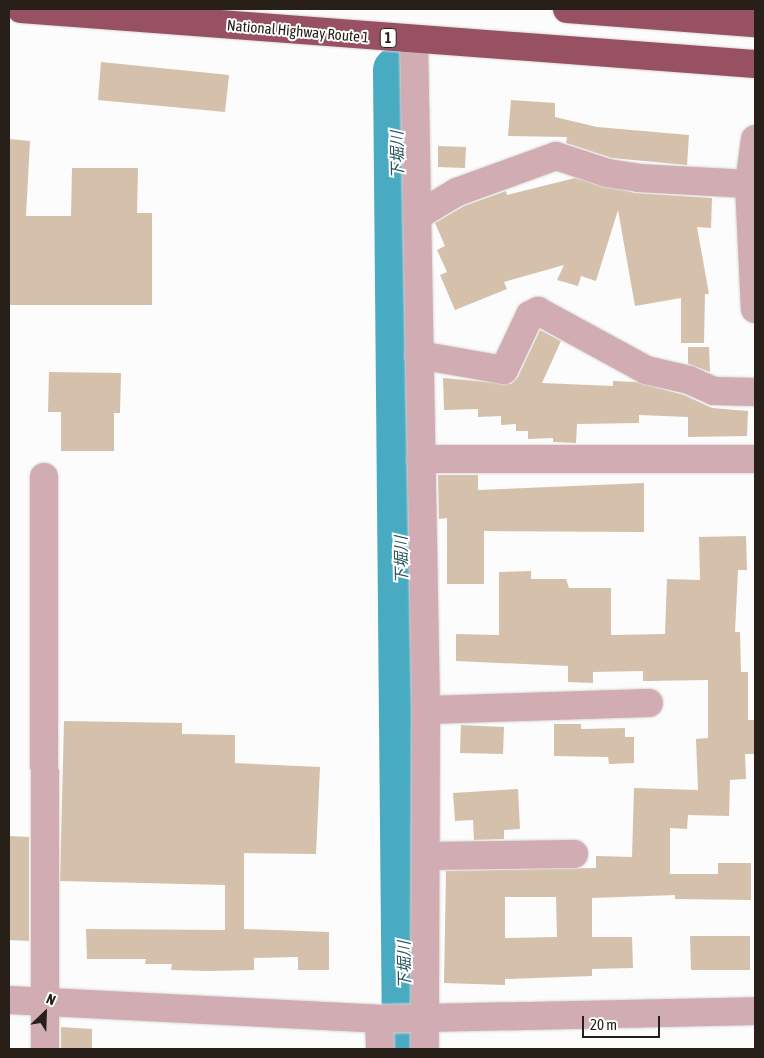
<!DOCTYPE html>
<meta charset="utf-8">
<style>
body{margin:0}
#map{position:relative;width:764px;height:1058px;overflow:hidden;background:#fbfcfb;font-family:"Asap Condensed","Noto Sans JP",sans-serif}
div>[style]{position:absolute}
.river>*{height:46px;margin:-23px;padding:0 23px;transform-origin:23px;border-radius:23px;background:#49abc2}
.building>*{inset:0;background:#d5c0ab}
.roads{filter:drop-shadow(0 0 1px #d9d9d7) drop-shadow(0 0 1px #d9d9d7)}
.street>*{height:28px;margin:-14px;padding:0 14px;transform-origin:14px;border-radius:14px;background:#d1acb3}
.highway>*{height:28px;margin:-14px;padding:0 14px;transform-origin:14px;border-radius:14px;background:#985162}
span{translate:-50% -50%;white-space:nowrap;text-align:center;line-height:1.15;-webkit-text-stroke:4px #fff;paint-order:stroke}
.shield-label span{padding:1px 4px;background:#fff;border:1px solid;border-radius:4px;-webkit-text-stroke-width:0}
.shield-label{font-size:14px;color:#282018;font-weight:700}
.street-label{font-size:15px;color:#282018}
.water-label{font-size:16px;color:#28535e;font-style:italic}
.frame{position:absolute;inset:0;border:10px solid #282018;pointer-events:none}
.north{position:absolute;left:20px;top:988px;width:50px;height:50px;-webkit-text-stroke:4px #fff;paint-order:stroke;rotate:24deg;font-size:14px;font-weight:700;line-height:20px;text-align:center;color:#282018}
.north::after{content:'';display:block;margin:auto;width:18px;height:22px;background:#282018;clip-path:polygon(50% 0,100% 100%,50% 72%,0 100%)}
.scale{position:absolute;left:582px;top:1016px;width:78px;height:22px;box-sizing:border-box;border:2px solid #282018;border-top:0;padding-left:6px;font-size:15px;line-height:18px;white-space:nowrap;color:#282018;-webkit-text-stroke:4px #fff;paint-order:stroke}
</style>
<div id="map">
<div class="river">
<div style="left:396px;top:70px;width:979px;rotate:89.47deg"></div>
</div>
<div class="building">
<div style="clip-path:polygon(101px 62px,229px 75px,225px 112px,98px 100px)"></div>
<div style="clip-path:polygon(511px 100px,555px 103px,555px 117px,597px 127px,689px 135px,687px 165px,612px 158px,566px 143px,567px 137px,508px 136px)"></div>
<div style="clip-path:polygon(9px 139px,30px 141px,26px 216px,71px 216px,72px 168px,138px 168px,137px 213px,152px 213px,152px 305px,9px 305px)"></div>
<div style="clip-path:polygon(438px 146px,466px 147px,465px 168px,438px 167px)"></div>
<div style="clip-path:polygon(575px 178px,635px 193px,712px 198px,711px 228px,697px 227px,709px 294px,705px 294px,704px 343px,681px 343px,681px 298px,635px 306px,618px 210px,596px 281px,581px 276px,578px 286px,557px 280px,564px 265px,504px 282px,507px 289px,455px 310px,440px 275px,447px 272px,437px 250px,445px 246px,435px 223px,464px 206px,506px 191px,507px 195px)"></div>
<div style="clip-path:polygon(540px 330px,561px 341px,542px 383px,613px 386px,613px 381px,636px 382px,684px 395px,712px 408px,748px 411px,747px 436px,688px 437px,688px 417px,639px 415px,639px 423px,577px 424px,576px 443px,553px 442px,553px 438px,528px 439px,528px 431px,516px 431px,516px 424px,501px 425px,501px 416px,478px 417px,478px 409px,444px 410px,443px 378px,511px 384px,518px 377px)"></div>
<div style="clip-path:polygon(688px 347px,709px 347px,710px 372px,688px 364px)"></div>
<div style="clip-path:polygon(49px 372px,121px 373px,120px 413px,114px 413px,114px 451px,61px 451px,61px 412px,48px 412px)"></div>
<div style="clip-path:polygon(438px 475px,478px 475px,478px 490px,644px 483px,644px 532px,484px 531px,484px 584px,447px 584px,447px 518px,439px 519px)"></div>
<div style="clip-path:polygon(evenodd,746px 536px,747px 570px,738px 570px,735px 632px,740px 632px,741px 672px,748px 672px,748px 720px,755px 720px,755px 754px,745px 754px,746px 779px,730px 780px,729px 816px,688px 815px,687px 829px,670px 828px,670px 874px,718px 874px,718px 863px,751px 863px,751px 900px,675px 899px,675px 895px,592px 898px,592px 937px,632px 937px,633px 968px,592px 969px,592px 976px,505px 979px,505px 985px,444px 983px,446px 871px,596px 868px,596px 856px,632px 857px,634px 788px,698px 790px,696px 739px,708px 738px,708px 680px,643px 681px,643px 671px,593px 672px,593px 683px,568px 682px,568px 666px,456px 661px,456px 634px,499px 635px,499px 572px,531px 571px,531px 579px,566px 579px,569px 588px,611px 588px,611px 635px,665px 634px,667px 579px,700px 580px,699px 537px,746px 536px,505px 897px,556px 897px,557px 937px,505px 938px,505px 897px)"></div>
<div style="clip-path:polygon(64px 721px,182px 723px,182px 734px,235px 735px,235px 763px,320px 767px,316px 854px,244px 853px,244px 929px,329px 932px,329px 970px,298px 970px,298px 957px,254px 958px,254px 970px,210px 971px,171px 970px,172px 964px,145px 964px,146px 959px,87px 959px,86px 929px,225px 930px,225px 885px,60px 881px)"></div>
<div style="clip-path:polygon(554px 724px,581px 724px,581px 729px,625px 728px,625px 737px,634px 737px,634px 763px,609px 764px,608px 757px,554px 756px)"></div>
<div style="clip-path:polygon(461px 725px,504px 727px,503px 754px,460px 753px)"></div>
<div style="clip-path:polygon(518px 789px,520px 829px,504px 830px,504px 839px,474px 840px,473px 820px,455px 821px,453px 793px)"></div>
<div style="clip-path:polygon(9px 836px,29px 837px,29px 941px,9px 940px)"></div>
<div style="clip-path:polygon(690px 936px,750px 936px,750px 970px,691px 970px)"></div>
<div style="clip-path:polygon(61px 1027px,92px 1029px,92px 1049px,61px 1049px)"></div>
</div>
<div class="roads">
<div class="street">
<div style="left:414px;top:40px;width:670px;rotate:88.97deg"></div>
<div style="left:426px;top:710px;width:339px;rotate:90.2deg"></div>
<div style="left:755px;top:139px;width:45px;rotate:97.6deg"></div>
<div style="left:749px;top:184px;width:125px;rotate:87.3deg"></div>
<div style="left:417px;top:216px;width:47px;rotate:-31deg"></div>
<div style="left:457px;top:192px;width:105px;rotate:-20deg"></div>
<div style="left:556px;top:156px;width:55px;rotate:18.1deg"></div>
<div style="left:608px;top:173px;width:30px;rotate:9deg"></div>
<div style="left:638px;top:178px;width:111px;rotate:3.1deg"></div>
<div style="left:419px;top:355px;width:86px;rotate:10deg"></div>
<div style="left:504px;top:370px;width:61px;rotate:-64.7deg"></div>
<div style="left:530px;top:315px;width:9px;rotate:-27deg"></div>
<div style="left:538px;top:311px;width:123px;rotate:28.6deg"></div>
<div style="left:646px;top:370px;width:44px;rotate:13.1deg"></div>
<div style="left:689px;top:380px;width:27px;rotate:24deg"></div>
<div style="left:714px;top:391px;width:41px;rotate:1.4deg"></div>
<div style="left:421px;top:459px;width:334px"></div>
<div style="left:44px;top:477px;width:572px;rotate:89.9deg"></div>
<div style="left:426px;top:710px;width:223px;rotate:-1.8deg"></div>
<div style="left:427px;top:856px;width:147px;rotate:-0.8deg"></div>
<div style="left:9px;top:1000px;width:370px;rotate:2.9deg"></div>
<div style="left:379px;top:1019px;width:376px;rotate:-1.2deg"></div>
<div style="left:379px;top:1019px;width:30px;rotate:88deg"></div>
</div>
<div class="highway">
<div style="left:21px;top:9px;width:736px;rotate:4.29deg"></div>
<div style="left:567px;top:9px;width:189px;rotate:4.3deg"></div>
</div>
</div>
<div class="shield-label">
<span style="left:388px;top:38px">1</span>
</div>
<div class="street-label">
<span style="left:298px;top:31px;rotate:5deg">National Highway Route 1</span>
</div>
<div class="water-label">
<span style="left:397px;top:155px;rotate:-91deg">下堀川</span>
<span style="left:401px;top:560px;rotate:-91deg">下堀川</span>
<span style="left:404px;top:965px;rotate:-91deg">下堀川</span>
</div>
<div class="frame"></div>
<div class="north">N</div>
<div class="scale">20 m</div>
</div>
